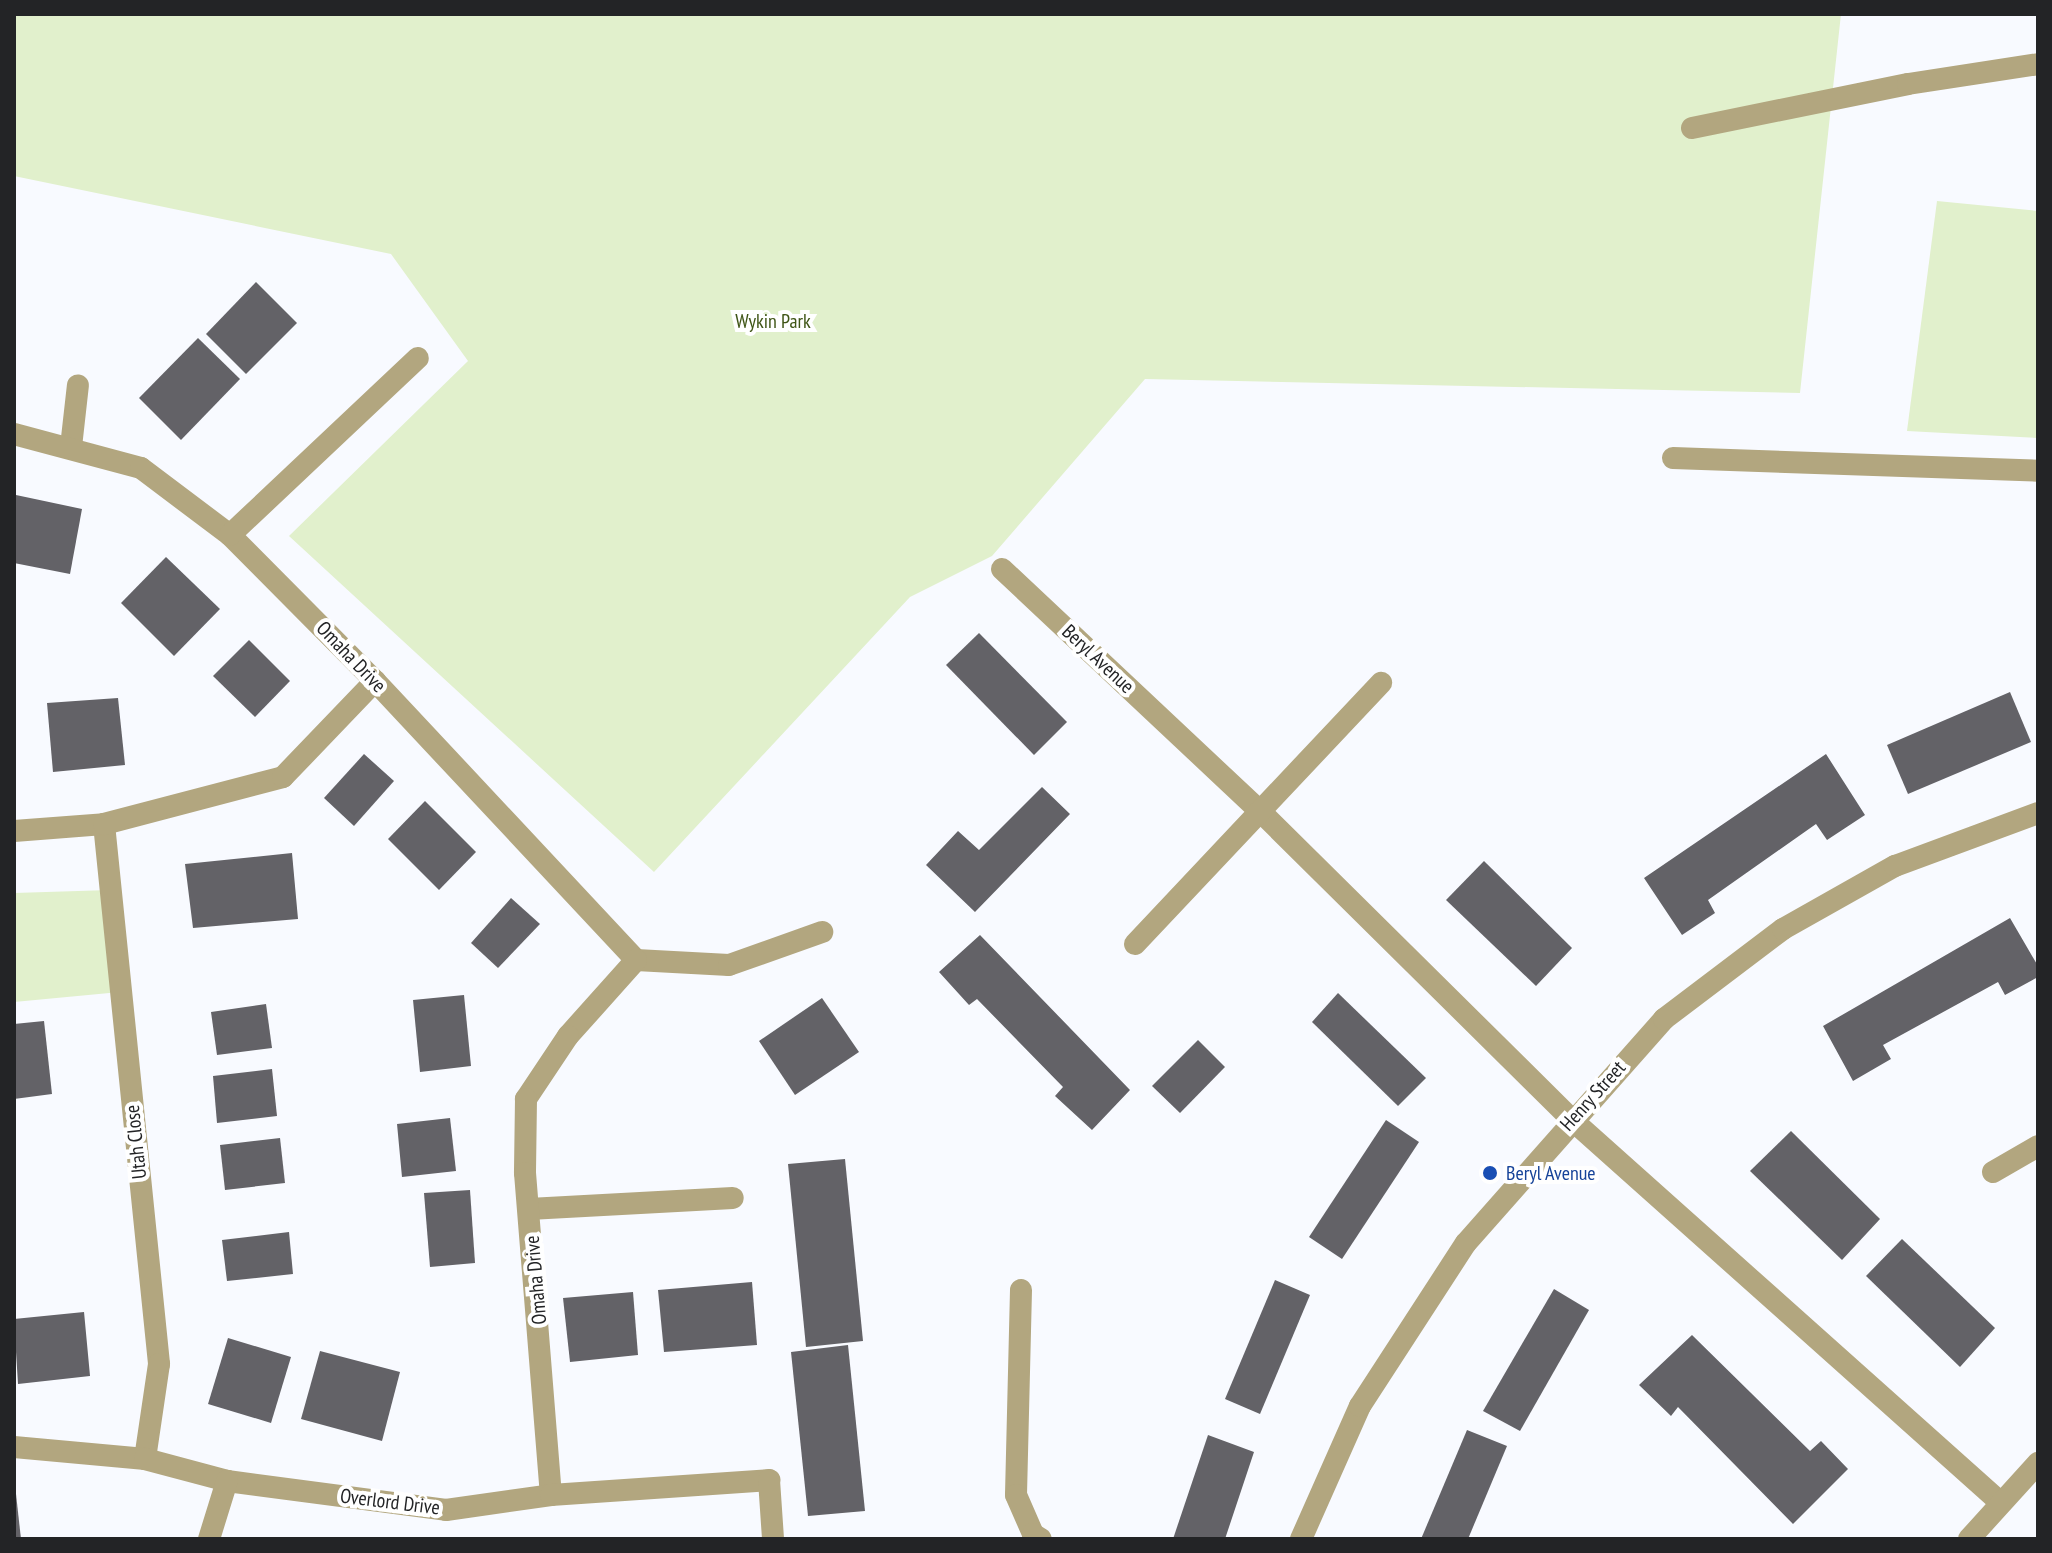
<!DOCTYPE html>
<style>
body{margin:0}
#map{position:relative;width:2052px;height:1553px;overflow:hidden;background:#f8faff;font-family:"PT Sans Narrow",sans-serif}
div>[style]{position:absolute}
.green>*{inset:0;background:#e1f0cc}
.building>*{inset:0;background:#636267}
.service>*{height:22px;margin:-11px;padding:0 11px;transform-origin:11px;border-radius:11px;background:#b2a67f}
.minor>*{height:22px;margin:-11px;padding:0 11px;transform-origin:11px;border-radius:11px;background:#b2a67f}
.dots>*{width:22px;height:22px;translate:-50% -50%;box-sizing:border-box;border:4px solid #fff;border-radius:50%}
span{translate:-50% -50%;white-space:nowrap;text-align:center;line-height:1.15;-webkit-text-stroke:8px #fff;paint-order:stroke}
.park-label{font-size:20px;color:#3f5516}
.street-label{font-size:20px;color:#232426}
.transit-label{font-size:20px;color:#164399}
.left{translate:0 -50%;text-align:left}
.frame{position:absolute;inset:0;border:16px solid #232426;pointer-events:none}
</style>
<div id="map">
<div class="green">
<div style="clip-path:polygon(14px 14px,1841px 14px,1800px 393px,1145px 379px,992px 556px,910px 597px,654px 872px,289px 536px,468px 361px,391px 254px,14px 176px)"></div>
<div style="clip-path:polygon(1937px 201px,2038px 211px,2038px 438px,1907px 431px)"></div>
<div style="clip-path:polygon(110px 890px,120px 992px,14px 1002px,14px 893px)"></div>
</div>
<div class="building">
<div style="clip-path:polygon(256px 282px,297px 323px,246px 374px,206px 334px)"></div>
<div style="clip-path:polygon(198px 338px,240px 379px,181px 440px,139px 398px)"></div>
<div style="clip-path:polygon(16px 495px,82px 509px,70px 574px,14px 563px)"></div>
<div style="clip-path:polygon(166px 557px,220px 609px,174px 656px,121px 603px)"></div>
<div style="clip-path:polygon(979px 633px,1067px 722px,1034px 755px,946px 665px)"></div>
<div style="clip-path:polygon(249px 640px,290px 681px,255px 717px,213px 676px)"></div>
<div style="clip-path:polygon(2010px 692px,2031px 742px,1908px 794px,1887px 745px)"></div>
<div style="clip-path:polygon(118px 698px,125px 765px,53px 772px,47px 703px)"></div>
<div style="clip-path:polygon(364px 754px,394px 781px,354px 826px,324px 798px)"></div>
<div style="clip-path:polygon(1826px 754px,1865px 815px,1827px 840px,1816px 824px,1708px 900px,1715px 913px,1682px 935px,1644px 878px)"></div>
<div style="clip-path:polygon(1042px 787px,1070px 814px,975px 912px,926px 865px,958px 831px,979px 850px)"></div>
<div style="clip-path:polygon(425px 801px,476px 852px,439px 890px,388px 839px)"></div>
<div style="clip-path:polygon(292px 853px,298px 919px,193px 928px,185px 864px)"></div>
<div style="clip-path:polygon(1484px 861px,1572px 948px,1536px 986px,1446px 900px)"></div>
<div style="clip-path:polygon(511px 898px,540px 924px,498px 968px,471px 943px)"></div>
<div style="clip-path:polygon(2010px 918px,2038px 966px,2038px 977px,2005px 995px,1998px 982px,1883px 1045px,1891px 1059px,1853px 1081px,1823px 1026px)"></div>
<div style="clip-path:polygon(980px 935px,1130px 1090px,1092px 1130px,1055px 1096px,1063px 1087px,977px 999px,969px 1005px,939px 972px)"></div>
<div style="clip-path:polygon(1338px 993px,1426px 1078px,1398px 1106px,1312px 1022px)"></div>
<div style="clip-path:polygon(464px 995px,471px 1066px,420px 1072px,413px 1000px)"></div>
<div style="clip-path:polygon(822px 998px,859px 1052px,795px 1095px,759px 1041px)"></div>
<div style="clip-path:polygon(266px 1004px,272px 1048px,217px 1055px,211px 1012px)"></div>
<div style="clip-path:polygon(44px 1021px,52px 1094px,14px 1099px,14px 1024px)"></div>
<div style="clip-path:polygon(1198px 1040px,1225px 1067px,1180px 1113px,1152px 1086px)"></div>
<div style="clip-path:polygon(272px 1069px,277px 1116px,217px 1123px,213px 1076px)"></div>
<div style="clip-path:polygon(450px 1118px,456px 1171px,402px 1177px,397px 1124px)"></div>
<div style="clip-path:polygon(1386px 1120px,1419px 1142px,1342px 1259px,1309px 1237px)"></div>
<div style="clip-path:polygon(1791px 1131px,1880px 1219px,1842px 1260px,1750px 1171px)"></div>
<div style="clip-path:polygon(280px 1138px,285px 1183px,225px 1190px,220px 1145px)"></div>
<div style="clip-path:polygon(845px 1159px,863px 1341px,806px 1347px,788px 1164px)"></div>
<div style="clip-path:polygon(470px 1190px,475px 1263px,430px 1267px,424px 1193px)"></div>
<div style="clip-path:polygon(289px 1232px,293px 1274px,227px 1281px,222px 1240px)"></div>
<div style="clip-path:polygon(1902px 1239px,1995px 1328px,1960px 1367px,1866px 1276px)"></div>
<div style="clip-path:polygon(1275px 1280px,1310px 1295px,1260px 1414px,1225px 1399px)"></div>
<div style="clip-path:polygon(752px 1282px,757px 1345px,664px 1352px,658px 1290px)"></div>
<div style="clip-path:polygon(1554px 1289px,1589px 1310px,1520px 1431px,1483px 1411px)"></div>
<div style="clip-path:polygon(633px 1292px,638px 1355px,570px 1362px,563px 1298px)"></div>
<div style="clip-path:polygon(84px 1312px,90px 1376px,18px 1384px,14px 1319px)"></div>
<div style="clip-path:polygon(1692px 1335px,1810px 1451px,1821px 1441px,1848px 1469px,1793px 1524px,1678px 1407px,1671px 1416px,1639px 1385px)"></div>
<div style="clip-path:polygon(228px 1338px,291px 1357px,271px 1423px,208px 1404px)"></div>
<div style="clip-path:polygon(848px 1345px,865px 1511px,808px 1516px,791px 1352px)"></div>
<div style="clip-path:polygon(320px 1351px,400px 1372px,382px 1441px,301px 1419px)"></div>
<div style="clip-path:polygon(1467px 1430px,1507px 1446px,1468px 1539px,1421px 1539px)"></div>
<div style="clip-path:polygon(1208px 1435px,1254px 1452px,1225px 1539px,1173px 1539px)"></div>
<div style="clip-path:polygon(14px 1494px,16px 1494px,21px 1539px,14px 1539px)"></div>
</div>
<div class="service">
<div style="left:1692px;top:128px;width:220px;rotate:-11.5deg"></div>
<div style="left:1908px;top:84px;width:132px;rotate:-8.7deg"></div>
<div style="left:71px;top:447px;width:62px;rotate:-83.6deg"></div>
<div style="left:1673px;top:458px;width:365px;rotate:2deg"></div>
<div style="left:636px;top:960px;width:93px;rotate:3.1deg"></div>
<div style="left:729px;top:965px;width:99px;rotate:-19.5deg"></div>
<div style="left:1993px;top:1172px;width:52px;rotate:-30deg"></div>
<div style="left:529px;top:1209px;width:204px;rotate:-3.1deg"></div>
<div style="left:1021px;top:1290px;width:205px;rotate:91.4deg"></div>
<div style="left:1016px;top:1495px;width:43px;rotate:66.4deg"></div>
<div style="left:1033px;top:1534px;width:9px;rotate:32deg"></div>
</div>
<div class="minor">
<div style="left:14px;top:434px;width:131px;rotate:15deg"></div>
<div style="left:141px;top:468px;width:111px;rotate:37deg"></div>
<div style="left:230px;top:535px;width:206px;rotate:45.2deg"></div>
<div style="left:375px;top:681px;width:382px;rotate:46.9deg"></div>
<div style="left:636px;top:960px;width:102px;rotate:131.8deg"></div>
<div style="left:568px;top:1036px;width:76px;rotate:123.7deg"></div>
<div style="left:526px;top:1099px;width:74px;rotate:90.8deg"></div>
<div style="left:525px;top:1173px;width:323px;rotate:85.4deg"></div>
<div style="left:230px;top:535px;width:258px;rotate:-43.3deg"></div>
<div style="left:1002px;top:569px;width:357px;rotate:43.2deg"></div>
<div style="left:1262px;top:813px;width:435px;rotate:44.7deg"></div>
<div style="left:1571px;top:1119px;width:575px;rotate:41.76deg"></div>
<div style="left:104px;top:824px;width:543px;rotate:84.18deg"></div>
<div style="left:159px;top:1364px;width:96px;rotate:98.4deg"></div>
<div style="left:14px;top:831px;width:90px;rotate:-4.4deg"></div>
<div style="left:104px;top:824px;width:185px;rotate:-14.7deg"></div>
<div style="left:283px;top:777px;width:133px;rotate:-46.2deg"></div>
<div style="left:1135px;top:944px;width:359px;rotate:-46.7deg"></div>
<div style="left:14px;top:1447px;width:132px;rotate:5.2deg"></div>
<div style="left:145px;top:1459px;width:85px;rotate:15deg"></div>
<div style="left:227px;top:1481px;width:221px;rotate:7.5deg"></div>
<div style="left:446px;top:1510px;width:106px;rotate:-8.1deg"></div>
<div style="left:551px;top:1495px;width:219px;rotate:-3.9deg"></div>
<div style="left:769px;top:1480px;width:59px;rotate:86.1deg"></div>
<div style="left:209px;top:1539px;width:61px;rotate:-72.8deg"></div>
<div style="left:1301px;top:1539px;width:145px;rotate:-66.1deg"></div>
<div style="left:1360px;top:1406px;width:194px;rotate:-57deg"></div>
<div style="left:1466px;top:1243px;width:299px;rotate:-48.5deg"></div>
<div style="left:1664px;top:1019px;width:149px;rotate:-37.1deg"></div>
<div style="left:1783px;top:929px;width:129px;rotate:-29.4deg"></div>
<div style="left:1895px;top:866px;width:153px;rotate:-20.3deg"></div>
<div style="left:1969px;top:1539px;width:103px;rotate:-47.8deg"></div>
</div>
<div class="dots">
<div style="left:1490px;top:1173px;background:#1a4fb4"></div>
</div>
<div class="park-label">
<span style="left:773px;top:321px">Wykin Park</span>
</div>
<div class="street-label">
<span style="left:351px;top:657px;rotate:46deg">Omaha Drive</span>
<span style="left:1098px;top:659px;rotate:43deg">Beryl Avenue</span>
<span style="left:1593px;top:1096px;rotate:-48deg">Henry Street</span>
<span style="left:136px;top:1142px;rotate:-96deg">Utah Close</span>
<span style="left:536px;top:1280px;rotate:-95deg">Omaha Drive</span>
<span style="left:390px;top:1502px;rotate:7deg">Overlord Drive</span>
</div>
<div class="transit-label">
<span class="left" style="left:1506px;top:1173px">Beryl Avenue</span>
</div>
<div class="frame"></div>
</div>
